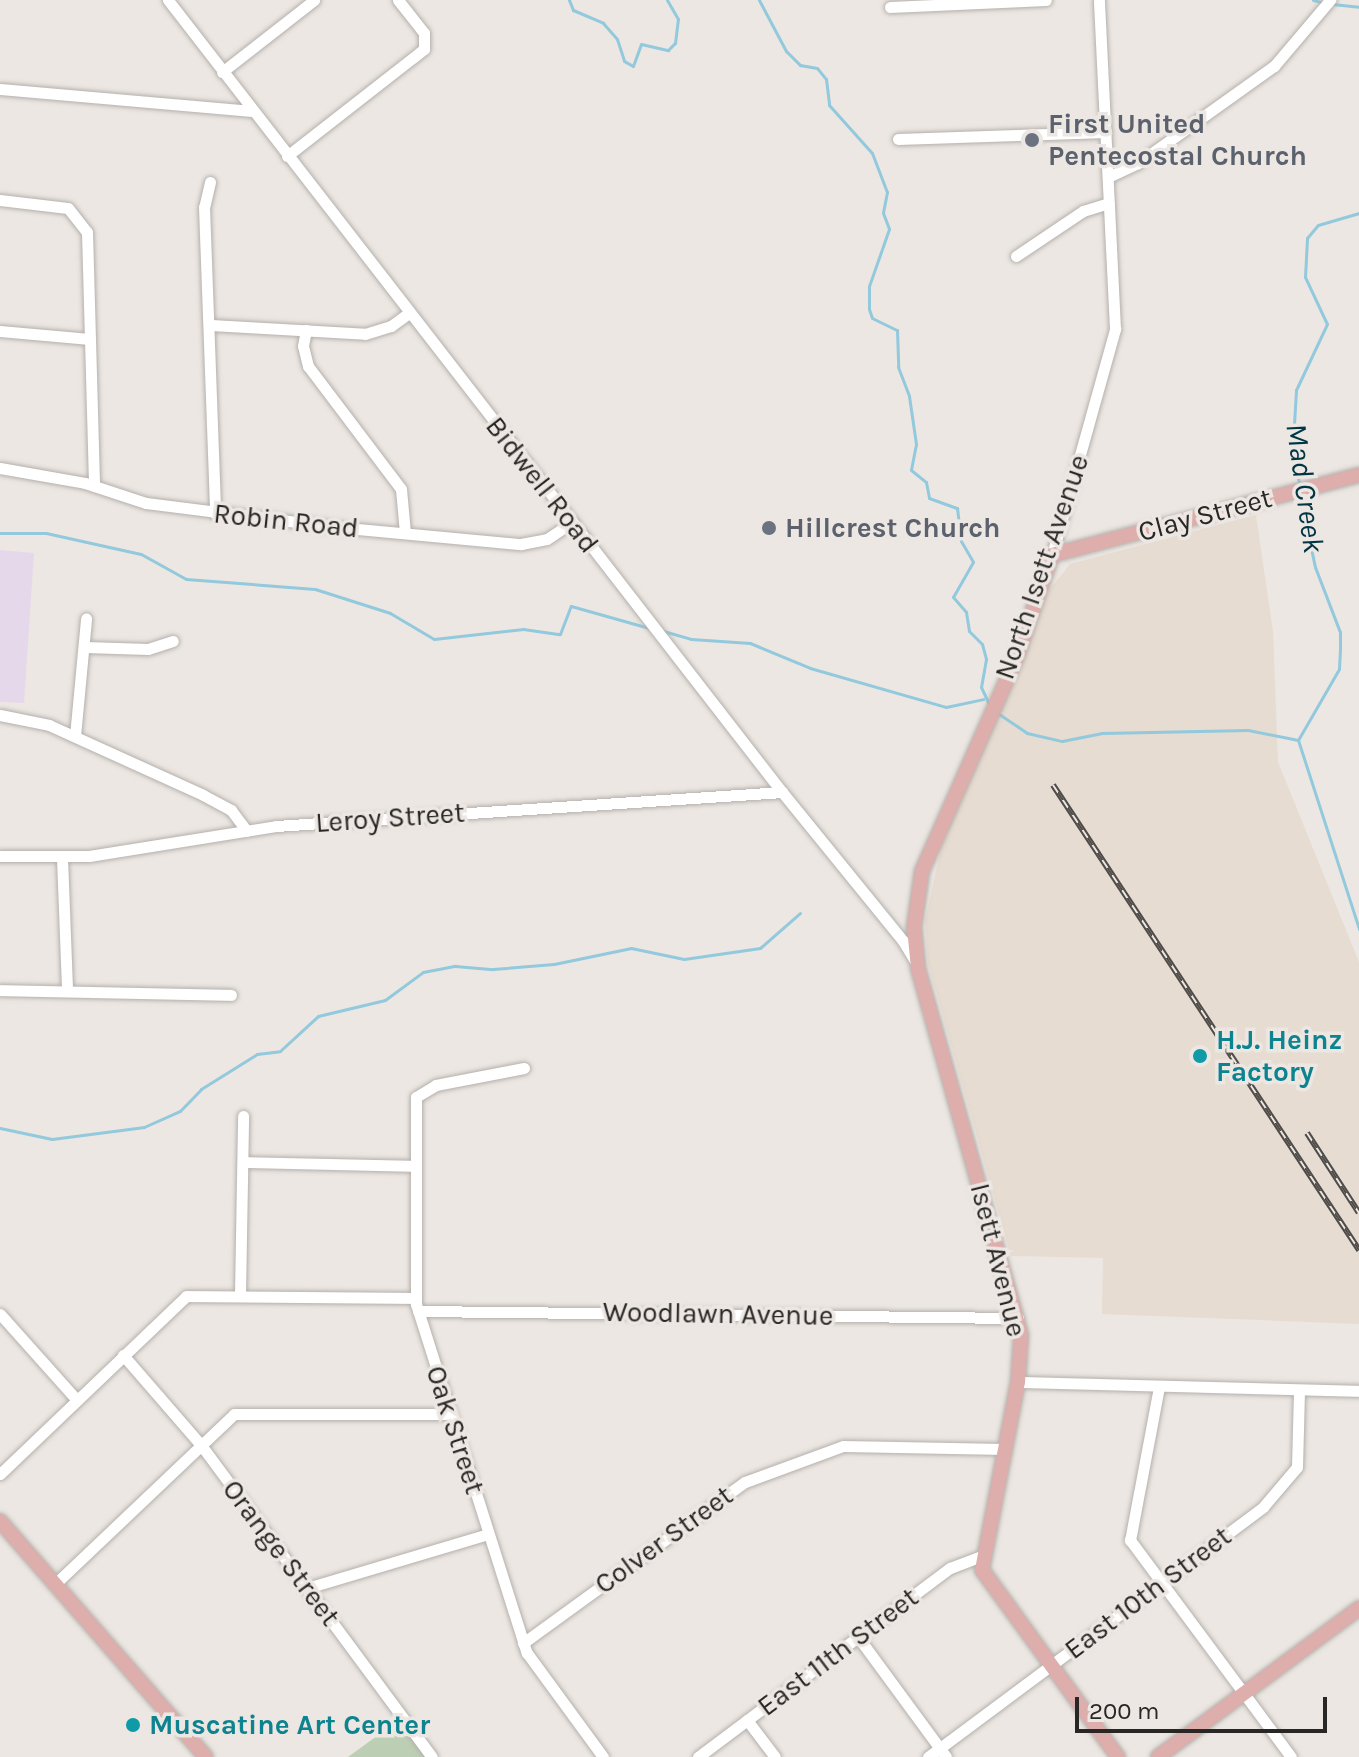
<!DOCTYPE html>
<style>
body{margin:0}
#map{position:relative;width:1359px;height:1757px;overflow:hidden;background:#ece7e2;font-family:Karla,sans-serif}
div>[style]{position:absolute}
.built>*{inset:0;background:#e7dcd1}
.education>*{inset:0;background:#e6d8eb}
.green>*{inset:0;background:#bccfb4}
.stream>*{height:3px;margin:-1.5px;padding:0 1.5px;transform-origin:1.5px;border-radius:1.5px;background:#92c9dd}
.roads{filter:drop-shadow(0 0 2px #b5b0ac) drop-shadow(0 0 2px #b5b0ac)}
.minor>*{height:11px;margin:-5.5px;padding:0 5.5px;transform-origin:5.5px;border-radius:5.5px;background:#fff}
.major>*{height:14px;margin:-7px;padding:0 7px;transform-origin:7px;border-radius:7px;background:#ddaeac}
.rail>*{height:6px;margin-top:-3px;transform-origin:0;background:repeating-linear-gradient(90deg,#ece7e2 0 9px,#4e4b49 0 18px);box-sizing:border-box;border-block:2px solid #4e4b49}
.dots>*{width:22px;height:22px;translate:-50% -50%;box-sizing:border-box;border:4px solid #ece7e2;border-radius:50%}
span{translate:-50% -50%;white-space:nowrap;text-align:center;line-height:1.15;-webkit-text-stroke:7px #ece7e2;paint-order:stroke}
.worship-label{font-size:28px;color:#5b616d;font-weight:700}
.left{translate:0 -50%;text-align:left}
.street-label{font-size:28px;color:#292725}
.culture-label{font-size:28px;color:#0d838f;font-weight:700}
.water-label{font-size:30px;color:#013543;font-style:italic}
.scale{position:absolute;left:1075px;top:1697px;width:252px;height:36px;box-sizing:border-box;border:4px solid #292725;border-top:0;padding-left:10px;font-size:24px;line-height:28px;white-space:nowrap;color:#292725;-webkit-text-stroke:6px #ece7e2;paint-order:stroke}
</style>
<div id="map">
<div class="built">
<div style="clip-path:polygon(1256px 515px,1273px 632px,1278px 762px,1359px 962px,1359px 1324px,1102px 1314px,1103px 1258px,1011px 1256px,928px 963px,925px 921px,941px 848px,1049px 590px,1070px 564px)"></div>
</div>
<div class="education">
<div style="clip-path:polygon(0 550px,34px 553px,24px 703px,0 702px)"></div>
</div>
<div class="green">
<div style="clip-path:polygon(403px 1717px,432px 1757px,348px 1757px)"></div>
</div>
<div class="stream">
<div style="left:569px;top:0;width:11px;rotate:68deg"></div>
<div style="left:573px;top:10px;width:33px;rotate:23deg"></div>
<div style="left:603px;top:23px;width:21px;rotate:49deg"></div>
<div style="left:617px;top:39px;width:23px;rotate:72deg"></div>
<div style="left:624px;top:61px;width:10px;rotate:29deg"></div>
<div style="left:633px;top:66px;width:23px;rotate:-70deg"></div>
<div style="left:641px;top:44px;width:28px;rotate:13deg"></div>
<div style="left:668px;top:50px;width:10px;rotate:-45deg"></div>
<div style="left:675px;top:43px;width:24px;rotate:-83deg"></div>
<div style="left:678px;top:19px;width:22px;rotate:-120deg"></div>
<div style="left:759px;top:0;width:58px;rotate:62.1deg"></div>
<div style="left:786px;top:51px;width:20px;rotate:45deg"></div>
<div style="left:800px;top:65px;width:17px;rotate:10deg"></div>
<div style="left:817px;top:68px;width:14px;rotate:51deg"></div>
<div style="left:826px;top:79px;width:26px;rotate:83deg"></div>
<div style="left:829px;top:105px;width:64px;rotate:48.1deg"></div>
<div style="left:872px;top:153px;width:42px;rotate:69deg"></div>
<div style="left:887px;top:192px;width:21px;rotate:101deg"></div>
<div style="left:883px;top:213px;width:17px;rotate:69deg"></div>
<div style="left:889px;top:229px;width:60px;rotate:109.3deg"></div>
<div style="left:869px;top:286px;width:23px;rotate:90deg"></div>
<div style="left:869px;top:309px;width:9px;rotate:72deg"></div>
<div style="left:872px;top:318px;width:28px;rotate:26deg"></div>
<div style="left:897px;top:330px;width:37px;rotate:88deg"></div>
<div style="left:898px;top:367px;width:31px;rotate:69deg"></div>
<div style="left:909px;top:396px;width:49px;rotate:81.7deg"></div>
<div style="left:916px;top:444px;width:26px;rotate:101deg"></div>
<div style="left:911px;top:470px;width:19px;rotate:39deg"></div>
<div style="left:926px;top:482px;width:16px;rotate:79deg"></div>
<div style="left:929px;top:498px;width:30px;rotate:20deg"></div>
<div style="left:957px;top:508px;width:33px;rotate:83deg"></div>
<div style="left:961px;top:541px;width:24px;rotate:60deg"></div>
<div style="left:973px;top:562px;width:40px;rotate:119.7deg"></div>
<div style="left:953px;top:597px;width:20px;rotate:49deg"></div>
<div style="left:966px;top:612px;width:19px;rotate:81deg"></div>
<div style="left:969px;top:631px;width:18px;rotate:45deg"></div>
<div style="left:982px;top:644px;width:16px;rotate:75deg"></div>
<div style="left:986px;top:659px;width:28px;rotate:100deg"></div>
<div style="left:981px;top:687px;width:23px;rotate:65deg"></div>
<div style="left:1313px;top:0;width:12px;rotate:14deg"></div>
<div style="left:1332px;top:4px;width:27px;rotate:6deg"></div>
<div style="left:1299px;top:484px;width:43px;rotate:-97.9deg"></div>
<div style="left:1293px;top:441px;width:51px;rotate:-86.6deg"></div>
<div style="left:1296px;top:390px;width:73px;rotate:-64.8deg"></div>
<div style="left:1327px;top:324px;width:52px;rotate:-115.1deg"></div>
<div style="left:1305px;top:277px;width:39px;rotate:-87deg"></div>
<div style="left:1307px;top:238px;width:17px;rotate:-50deg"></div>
<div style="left:1318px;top:225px;width:43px;rotate:-16.3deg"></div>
<div style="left:1300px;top:496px;width:73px;rotate:78.1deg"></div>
<div style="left:1315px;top:567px;width:70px;rotate:69deg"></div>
<div style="left:1340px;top:632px;width:17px;rotate:90deg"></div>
<div style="left:1340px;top:649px;width:20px;rotate:93deg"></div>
<div style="left:1339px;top:669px;width:82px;rotate:120deg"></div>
<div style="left:1298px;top:740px;width:199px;rotate:72.1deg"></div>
<div style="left:0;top:533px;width:46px"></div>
<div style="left:46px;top:533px;width:97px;rotate:12.5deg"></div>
<div style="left:141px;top:554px;width:51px;rotate:29.1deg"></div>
<div style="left:186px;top:579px;width:129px;rotate:4.4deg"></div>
<div style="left:315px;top:589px;width:79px;rotate:17.7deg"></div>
<div style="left:390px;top:613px;width:51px;rotate:30.6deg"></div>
<div style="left:434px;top:639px;width:90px;rotate:-6.4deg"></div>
<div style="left:523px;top:629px;width:37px;rotate:8deg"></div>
<div style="left:560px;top:634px;width:30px;rotate:-69deg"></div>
<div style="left:571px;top:606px;width:81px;rotate:15.8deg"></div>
<div style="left:660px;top:630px;width:32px;rotate:16deg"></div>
<div style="left:691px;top:639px;width:59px;rotate:3.9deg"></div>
<div style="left:750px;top:643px;width:65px;rotate:22.6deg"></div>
<div style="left:810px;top:668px;width:141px;rotate:16deg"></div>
<div style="left:946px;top:707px;width:38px;rotate:-12deg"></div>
<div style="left:996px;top:712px;width:37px;rotate:34deg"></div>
<div style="left:1027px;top:733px;width:36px;rotate:13deg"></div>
<div style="left:1062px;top:741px;width:41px;rotate:-11.3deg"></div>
<div style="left:1102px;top:733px;width:146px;rotate:-1.2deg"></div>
<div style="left:1248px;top:730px;width:51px;rotate:11.3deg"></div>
<div style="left:0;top:1128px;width:53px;rotate:11.9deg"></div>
<div style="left:52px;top:1139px;width:93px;rotate:-7.4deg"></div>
<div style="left:144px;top:1127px;width:39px;rotate:-24deg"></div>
<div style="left:180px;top:1111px;width:30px;rotate:-46deg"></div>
<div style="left:201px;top:1089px;width:66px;rotate:-32deg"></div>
<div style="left:257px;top:1054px;width:23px;rotate:-7deg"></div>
<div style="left:280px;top:1051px;width:52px;rotate:-42.6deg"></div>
<div style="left:318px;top:1016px;width:69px;rotate:-13.4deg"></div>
<div style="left:385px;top:1000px;width:47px;rotate:-36.4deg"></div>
<div style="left:423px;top:972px;width:33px;rotate:-11deg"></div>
<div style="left:455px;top:966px;width:38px;rotate:5deg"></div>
<div style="left:493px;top:969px;width:61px;rotate:-4.7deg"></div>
<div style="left:554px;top:964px;width:79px;rotate:-11.7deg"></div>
<div style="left:631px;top:948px;width:54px;rotate:11.7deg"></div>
<div style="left:684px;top:959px;width:77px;rotate:-8.2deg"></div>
<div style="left:760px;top:948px;width:53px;rotate:-41.2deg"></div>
</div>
<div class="roads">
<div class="minor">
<div style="left:168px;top:0;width:1002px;rotate:52.22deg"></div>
<div style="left:782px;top:792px;width:192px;rotate:50.9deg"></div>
<div style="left:903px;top:941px;width:26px;rotate:59deg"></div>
<div style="left:890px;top:7px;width:156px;rotate:-2.6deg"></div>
<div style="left:222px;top:72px;width:117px;rotate:-38deg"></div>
<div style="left:0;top:89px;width:253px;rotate:5deg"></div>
<div style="left:898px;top:139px;width:208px;rotate:-1.9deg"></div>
<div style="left:287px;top:156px;width:174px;rotate:-38deg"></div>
<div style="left:424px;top:49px;width:16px;rotate:-90deg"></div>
<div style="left:424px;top:33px;width:42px;rotate:-128.2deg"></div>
<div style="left:1108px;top:177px;width:33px;rotate:-25deg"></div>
<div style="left:1138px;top:163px;width:167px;rotate:-35.5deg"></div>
<div style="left:1274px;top:66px;width:87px;rotate:-49.7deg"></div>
<div style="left:210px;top:182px;width:26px;rotate:103deg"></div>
<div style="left:204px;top:207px;width:307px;rotate:87.9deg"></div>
<div style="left:0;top:200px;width:68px;rotate:6.7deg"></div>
<div style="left:68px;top:208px;width:31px;rotate:52deg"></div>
<div style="left:87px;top:232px;width:254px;rotate:88.4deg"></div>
<div style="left:1016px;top:256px;width:81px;rotate:-33.9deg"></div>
<div style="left:1083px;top:211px;width:27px;rotate:-17deg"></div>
<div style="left:211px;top:325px;width:154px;rotate:3.3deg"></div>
<div style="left:365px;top:334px;width:27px;rotate:-17deg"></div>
<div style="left:391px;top:326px;width:22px;rotate:-36deg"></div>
<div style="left:306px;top:330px;width:16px;rotate:101deg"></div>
<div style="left:303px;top:346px;width:21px;rotate:76deg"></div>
<div style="left:308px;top:366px;width:154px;rotate:52.9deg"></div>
<div style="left:401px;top:489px;width:44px;rotate:84.8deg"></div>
<div style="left:0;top:331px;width:90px;rotate:5.1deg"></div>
<div style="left:0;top:468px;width:86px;rotate:10deg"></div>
<div style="left:85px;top:483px;width:64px;rotate:18.2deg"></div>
<div style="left:146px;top:503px;width:192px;rotate:7.2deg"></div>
<div style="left:336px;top:527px;width:186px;rotate:5.3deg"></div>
<div style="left:521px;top:544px;width:26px;rotate:-11deg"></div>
<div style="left:547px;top:539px;width:30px;rotate:-34deg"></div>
<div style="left:1052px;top:555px;width:235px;rotate:-74.4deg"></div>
<div style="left:1115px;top:329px;width:329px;rotate:-92.8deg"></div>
<div style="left:85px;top:647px;width:63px;rotate:1.8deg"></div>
<div style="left:148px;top:649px;width:26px;rotate:-18deg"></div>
<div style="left:0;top:715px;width:50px;rotate:11.5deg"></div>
<div style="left:49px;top:725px;width:169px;rotate:24.4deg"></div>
<div style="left:203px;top:795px;width:32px;rotate:28deg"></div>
<div style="left:231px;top:810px;width:26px;rotate:53deg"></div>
<div style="left:75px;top:736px;width:118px;rotate:-84.6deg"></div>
<div style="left:0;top:856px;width:89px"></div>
<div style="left:89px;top:856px;width:189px;rotate:-9.1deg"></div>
<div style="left:276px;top:826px;width:507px;rotate:-3.84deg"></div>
<div style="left:62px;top:858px;width:131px;rotate:87.8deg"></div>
<div style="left:0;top:990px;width:231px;rotate:1.2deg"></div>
<div style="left:524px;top:1068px;width:90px;rotate:169.1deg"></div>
<div style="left:436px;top:1085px;width:23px;rotate:149deg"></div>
<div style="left:416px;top:1097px;width:207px;rotate:90deg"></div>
<div style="left:416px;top:1304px;width:366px;rotate:72.4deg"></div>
<div style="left:527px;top:1653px;width:129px;rotate:53.8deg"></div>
<div style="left:243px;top:1162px;width:172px;rotate:1.3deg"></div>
<div style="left:240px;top:1295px;width:179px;rotate:-89deg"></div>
<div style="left:418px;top:1311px;width:600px;rotate:0.67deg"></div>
<div style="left:0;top:1314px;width:114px;rotate:48.2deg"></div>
<div style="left:123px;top:1355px;width:119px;rotate:49.1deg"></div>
<div style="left:201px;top:1445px;width:388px;rotate:53.5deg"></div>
<div style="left:1018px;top:1382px;width:341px;rotate:1.5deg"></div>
<div style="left:1159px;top:1387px;width:156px;rotate:100.7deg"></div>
<div style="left:1130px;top:1540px;width:270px;rotate:53.4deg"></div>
<div style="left:0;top:1474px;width:257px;rotate:-43.7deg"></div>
<div style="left:186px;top:1296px;width:230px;rotate:0.5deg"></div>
<div style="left:55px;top:1584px;width:247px;rotate:-43.5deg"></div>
<div style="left:234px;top:1414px;width:216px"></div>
<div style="left:307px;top:1588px;width:189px;rotate:-16.6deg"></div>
<div style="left:858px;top:1637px;width:149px;rotate:53.7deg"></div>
<div style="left:523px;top:1643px;width:274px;rotate:-36deg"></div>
<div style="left:745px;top:1482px;width:104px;rotate:-20.2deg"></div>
<div style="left:843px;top:1446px;width:162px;rotate:1.1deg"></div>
<div style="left:747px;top:1720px;width:46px;rotate:52.9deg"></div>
<div style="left:698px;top:1757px;width:315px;rotate:-36.9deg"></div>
<div style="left:950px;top:1568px;width:34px;rotate:-21deg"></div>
<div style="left:928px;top:1757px;width:418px;rotate:-36.7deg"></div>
<div style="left:1263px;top:1507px;width:52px;rotate:-49.6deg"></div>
<div style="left:1297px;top:1467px;width:77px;rotate:-88.5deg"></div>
</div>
<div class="major">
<div style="left:0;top:1521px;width:313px;rotate:48.9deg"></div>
<div style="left:1118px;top:1757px;width:231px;rotate:-126deg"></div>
<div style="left:982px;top:1570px;width:191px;rotate:-79.2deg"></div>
<div style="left:1018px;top:1382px;width:47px;rotate:-86.3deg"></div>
<div style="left:1021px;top:1335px;width:381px;rotate:-105.7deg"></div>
<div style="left:918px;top:968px;width:41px;rotate:-95.6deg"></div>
<div style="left:914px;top:927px;width:57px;rotate:-81.9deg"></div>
<div style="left:922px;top:871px;width:232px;rotate:-66.1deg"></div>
<div style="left:1016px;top:659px;width:110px;rotate:-70.9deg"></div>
<div style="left:1052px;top:555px;width:317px;rotate:-14.6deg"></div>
<div style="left:1158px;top:1757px;width:250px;rotate:-36.5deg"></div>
</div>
</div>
<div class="rail">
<div style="left:1053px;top:785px;width:557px;rotate:56.65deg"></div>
<div style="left:1307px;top:1133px;width:95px;rotate:57deg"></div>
</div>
<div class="dots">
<div style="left:1032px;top:140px;background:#6b7280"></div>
<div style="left:769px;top:528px;background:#6b7280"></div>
<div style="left:1200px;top:1056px;background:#0f9aa8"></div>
<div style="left:133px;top:1725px;background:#0f9aa8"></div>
</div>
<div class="worship-label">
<span class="left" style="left:1048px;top:140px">First United<br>Pentecostal Church</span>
<span class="left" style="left:785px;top:528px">Hillcrest Church</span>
</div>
<div class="street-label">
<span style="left:542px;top:485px;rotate:52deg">Bidwell Road</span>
<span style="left:1205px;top:515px;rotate:-15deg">Clay Street</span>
<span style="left:286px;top:521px;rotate:6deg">Robin Road</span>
<span style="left:1042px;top:567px;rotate:-71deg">North Isett Avenue</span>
<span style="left:390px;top:818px;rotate:-4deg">Leroy Street</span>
<span style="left:998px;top:1260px;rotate:76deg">Isett Avenue</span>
<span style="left:718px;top:1314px;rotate:1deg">Woodlawn Avenue</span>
<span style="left:455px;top:1430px;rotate:72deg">Oak Street</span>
<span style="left:664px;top:1540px;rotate:-36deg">Colver Street</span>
<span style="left:281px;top:1553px;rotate:53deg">Orange Street</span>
<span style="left:1148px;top:1593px;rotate:-37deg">East 10th Street</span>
<span style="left:838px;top:1652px;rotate:-37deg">East 11th Street</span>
</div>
<div class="culture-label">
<span class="left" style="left:1216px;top:1056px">H.J. Heinz<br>Factory</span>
<span class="left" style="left:149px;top:1725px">Muscatine Art Center</span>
</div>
<div class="water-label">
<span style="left:1305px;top:488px;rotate:82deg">Mad Creek</span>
</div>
<div class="scale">200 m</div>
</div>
